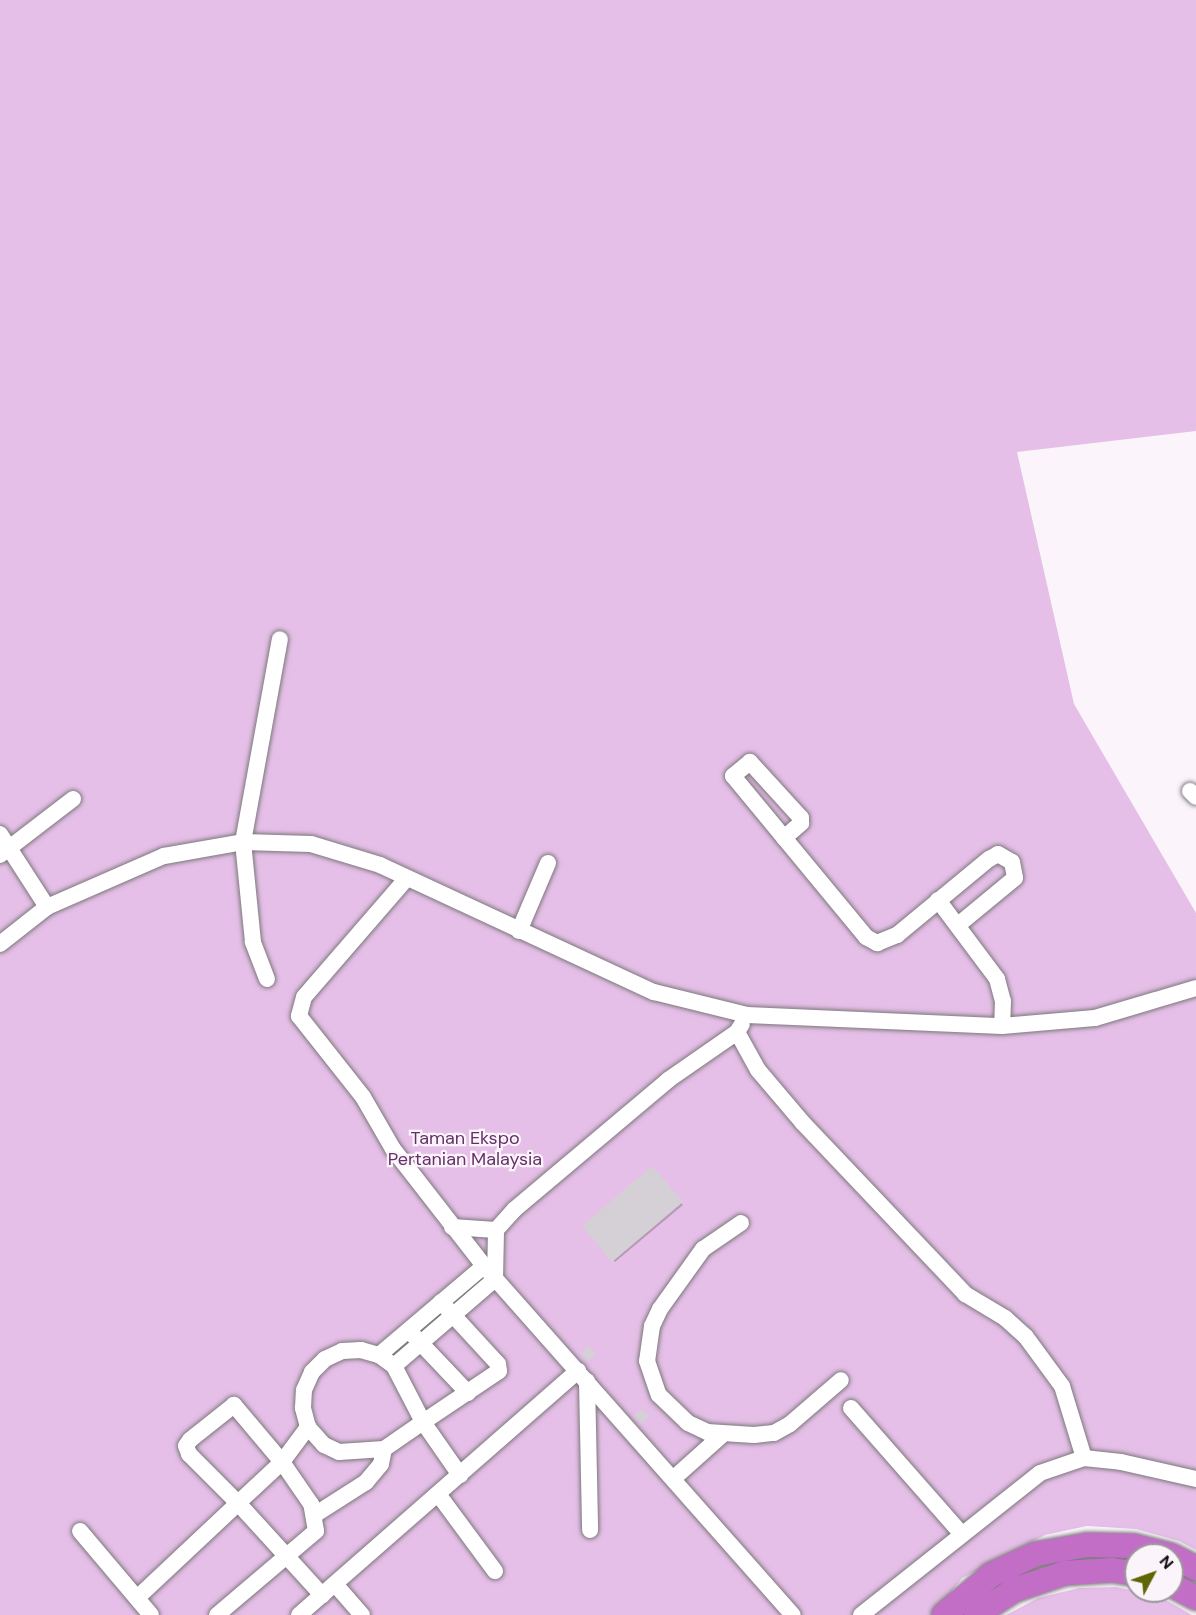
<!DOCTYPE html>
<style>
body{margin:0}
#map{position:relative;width:1196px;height:1615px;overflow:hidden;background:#fbf5fb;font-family:"DM Sans",sans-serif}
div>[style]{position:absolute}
.green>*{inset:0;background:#e5bfe7}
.shadow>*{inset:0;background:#0003}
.building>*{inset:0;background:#d5d0d5}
.roads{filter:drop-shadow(0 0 2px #7d787d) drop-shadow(0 0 2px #7d787d)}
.minor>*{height:16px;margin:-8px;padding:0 8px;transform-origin:8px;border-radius:8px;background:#fff}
.highway>*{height:24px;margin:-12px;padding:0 12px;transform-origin:12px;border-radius:12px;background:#c26ec7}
span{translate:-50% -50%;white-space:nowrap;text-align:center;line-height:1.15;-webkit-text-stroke:4.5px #fbf5fb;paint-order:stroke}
.park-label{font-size:18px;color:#643068}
.north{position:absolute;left:1124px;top:1543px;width:60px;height:60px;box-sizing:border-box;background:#fbf5fb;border:2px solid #9c979c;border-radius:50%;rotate:49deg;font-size:16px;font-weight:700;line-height:24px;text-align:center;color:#0d0b0d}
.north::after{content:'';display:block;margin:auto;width:21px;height:27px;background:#5f6606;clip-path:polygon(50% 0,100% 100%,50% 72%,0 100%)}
</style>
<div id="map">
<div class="green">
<div style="clip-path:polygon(0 0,1196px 0,1196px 431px,1017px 452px,1074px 704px,1196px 913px,1196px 1550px,1179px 1541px,1136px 1529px,1087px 1526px,1045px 1535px,962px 1578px,933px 1615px,0 1615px)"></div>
<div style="clip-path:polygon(1116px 1587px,1157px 1595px,1192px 1615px,1006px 1615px,1038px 1598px,1079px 1588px)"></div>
</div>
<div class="shadow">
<div style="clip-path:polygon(652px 1168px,683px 1205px,615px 1262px,584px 1226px)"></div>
</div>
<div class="building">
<div style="clip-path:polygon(652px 1166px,683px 1202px,612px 1262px,582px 1226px)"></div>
<div style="clip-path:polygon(589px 1346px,596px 1355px,588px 1361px,581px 1353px)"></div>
<div style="clip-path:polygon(642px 1409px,649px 1417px,641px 1424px,634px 1416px)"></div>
</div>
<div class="roads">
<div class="minor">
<div style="left:1190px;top:791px;width:8px;rotate:45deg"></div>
<div style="left:0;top:834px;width:87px;rotate:57.2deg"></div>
<div style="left:784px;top:838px;width:23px;rotate:-41deg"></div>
<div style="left:801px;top:823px;width:5px;rotate:-90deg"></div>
<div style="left:801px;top:818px;width:76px;rotate:-132.3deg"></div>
<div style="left:750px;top:762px;width:22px;rotate:141deg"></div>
<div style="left:733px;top:776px;width:209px;rotate:50.4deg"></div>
<div style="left:866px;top:937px;width:13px;rotate:29deg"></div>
<div style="left:877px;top:943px;width:22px;rotate:-22deg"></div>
<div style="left:897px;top:935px;width:119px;rotate:-39.6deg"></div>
<div style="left:989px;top:859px;width:10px;rotate:-29deg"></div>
<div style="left:998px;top:854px;width:16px;rotate:30deg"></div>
<div style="left:1012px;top:862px;width:16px;rotate:79deg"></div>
<div style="left:1015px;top:878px;width:74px;rotate:140.5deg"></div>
<div style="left:0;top:855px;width:92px;rotate:-37.5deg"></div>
<div style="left:407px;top:878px;width:157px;rotate:130.9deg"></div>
<div style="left:304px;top:997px;width:20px;rotate:105deg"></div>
<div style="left:299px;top:1016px;width:103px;rotate:51.7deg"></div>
<div style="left:363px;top:1097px;width:60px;rotate:60deg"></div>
<div style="left:393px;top:1149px;width:148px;rotate:52.1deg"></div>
<div style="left:484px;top:1266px;width:466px;rotate:48.5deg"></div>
<div style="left:938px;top:900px;width:99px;rotate:53.2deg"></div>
<div style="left:997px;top:979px;width:23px;rotate:75deg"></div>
<div style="left:1003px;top:1001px;width:25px;rotate:92deg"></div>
<div style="left:519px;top:931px;width:74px;rotate:-66.9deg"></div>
<div style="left:0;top:944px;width:60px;rotate:-38.2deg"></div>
<div style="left:47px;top:907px;width:128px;rotate:-23.6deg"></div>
<div style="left:164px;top:856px;width:80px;rotate:-10deg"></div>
<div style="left:243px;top:842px;width:68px;rotate:1.7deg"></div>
<div style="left:311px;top:844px;width:72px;rotate:16.9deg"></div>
<div style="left:380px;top:865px;width:302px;rotate:24.9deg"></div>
<div style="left:654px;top:992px;width:96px;rotate:13.9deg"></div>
<div style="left:747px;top:1015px;width:255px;rotate:2.5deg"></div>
<div style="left:1002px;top:1026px;width:93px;rotate:-4.9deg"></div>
<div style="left:1095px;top:1018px;width:105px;rotate:-16.5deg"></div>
<div style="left:267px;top:979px;width:40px;rotate:-111deg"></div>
<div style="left:253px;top:942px;width:100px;rotate:-95.7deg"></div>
<div style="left:243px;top:842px;width:206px;rotate:-79.7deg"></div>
<div style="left:737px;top:1032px;width:43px;rotate:61.1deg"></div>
<div style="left:758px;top:1070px;width:70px;rotate:49.7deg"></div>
<div style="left:803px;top:1123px;width:236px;rotate:46.5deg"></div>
<div style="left:965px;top:1294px;width:47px;rotate:31deg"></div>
<div style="left:1005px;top:1318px;width:28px;rotate:42deg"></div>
<div style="left:1026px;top:1337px;width:61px;rotate:53.7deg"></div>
<div style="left:1062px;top:1386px;width:75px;rotate:73deg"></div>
<div style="left:741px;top:1223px;width:46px;rotate:145.6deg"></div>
<div style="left:703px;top:1249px;width:74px;rotate:125.6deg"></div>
<div style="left:660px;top:1309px;width:19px;rotate:115deg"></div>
<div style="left:652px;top:1326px;width:35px;rotate:98deg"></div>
<div style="left:647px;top:1361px;width:36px;rotate:71deg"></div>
<div style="left:659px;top:1395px;width:40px;rotate:44deg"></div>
<div style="left:688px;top:1423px;width:21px;rotate:25deg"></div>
<div style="left:707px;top:1432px;width:47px;rotate:3.7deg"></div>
<div style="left:754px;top:1435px;width:20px;rotate:-6deg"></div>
<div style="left:774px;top:1433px;width:18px;rotate:-29deg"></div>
<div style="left:790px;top:1424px;width:67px;rotate:-40.8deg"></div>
<div style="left:452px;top:1227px;width:44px;rotate:3.9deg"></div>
<div style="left:441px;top:1302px;width:84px;rotate:47.4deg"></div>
<div style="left:498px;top:1364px;width:7px;rotate:82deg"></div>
<div style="left:499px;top:1371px;width:92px;rotate:146.1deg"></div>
<div style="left:423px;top:1422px;width:65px;rotate:55.1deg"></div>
<div style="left:413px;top:1335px;width:80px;rotate:46.5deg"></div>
<div style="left:361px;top:1350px;width:19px;rotate:16deg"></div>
<div style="left:379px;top:1355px;width:19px;rotate:36deg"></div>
<div style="left:394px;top:1366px;width:63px;rotate:62.6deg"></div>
<div style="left:423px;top:1422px;width:47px;rotate:145.3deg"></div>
<div style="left:384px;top:1449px;width:45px;rotate:176.2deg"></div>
<div style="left:339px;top:1452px;width:17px;rotate:-155deg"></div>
<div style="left:324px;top:1445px;width:24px;rotate:-132deg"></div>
<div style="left:308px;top:1427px;width:20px;rotate:-105deg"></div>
<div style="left:303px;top:1408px;width:18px;rotate:-87deg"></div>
<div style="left:304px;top:1390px;width:20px;rotate:-66deg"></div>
<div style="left:312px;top:1372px;width:18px;rotate:-45deg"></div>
<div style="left:325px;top:1359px;width:19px;rotate:-25deg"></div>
<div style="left:342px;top:1351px;width:19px;rotate:-3deg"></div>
<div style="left:379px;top:1355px;width:138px;rotate:-40.3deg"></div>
<div style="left:394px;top:1366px;width:133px;rotate:-40.7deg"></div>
<div style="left:495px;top:1279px;width:49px;rotate:-88.8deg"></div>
<div style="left:496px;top:1230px;width:28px;rotate:-48deg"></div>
<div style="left:515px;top:1209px;width:200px;rotate:-40.1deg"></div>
<div style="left:668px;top:1080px;width:84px;rotate:-34.8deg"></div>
<div style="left:737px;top:1032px;width:9px;rotate:-58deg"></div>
<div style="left:587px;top:1381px;width:149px;rotate:88.8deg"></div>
<div style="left:851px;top:1408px;width:167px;rotate:48.7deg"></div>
<div style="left:674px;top:1478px;width:63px;rotate:-41.8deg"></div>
<div style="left:438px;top:1494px;width:96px;rotate:53.5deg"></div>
<div style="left:316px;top:1514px;width:59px;rotate:-32.6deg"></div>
<div style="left:366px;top:1482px;width:23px;rotate:-50deg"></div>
<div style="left:381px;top:1464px;width:15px;rotate:-79deg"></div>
<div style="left:80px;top:1531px;width:110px;rotate:49.8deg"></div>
<div style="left:335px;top:1584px;width:41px;rotate:48.9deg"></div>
<div style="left:137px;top:1598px;width:139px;rotate:-43.2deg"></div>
<div style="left:238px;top:1503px;width:60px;rotate:-43deg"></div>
<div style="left:282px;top:1462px;width:75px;rotate:-130.1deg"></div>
<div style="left:234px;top:1405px;width:56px;rotate:141.5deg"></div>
<div style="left:190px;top:1440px;width:7px;rotate:124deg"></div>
<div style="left:186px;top:1446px;width:9px;rotate:69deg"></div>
<div style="left:189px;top:1454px;width:69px;rotate:45deg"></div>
<div style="left:238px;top:1503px;width:125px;rotate:47.6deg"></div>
<div style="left:217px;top:1615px;width:130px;rotate:-40.3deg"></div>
<div style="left:316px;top:1531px;width:27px;rotate:-100deg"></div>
<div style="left:311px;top:1504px;width:51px;rotate:-124.6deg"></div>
<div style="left:282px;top:1462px;width:44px;rotate:-53.4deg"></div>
<div style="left:299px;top:1615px;width:371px;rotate:-41.2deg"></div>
<div style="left:861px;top:1615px;width:228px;rotate:-38.4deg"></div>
<div style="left:1040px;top:1473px;width:46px;rotate:-18.8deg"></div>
<div style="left:1084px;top:1458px;width:37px;rotate:6deg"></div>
<div style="left:1121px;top:1462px;width:77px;rotate:12.8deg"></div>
</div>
<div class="highway">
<div style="left:1172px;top:1556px;width:27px;rotate:27deg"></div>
<div style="left:1172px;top:1585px;width:27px;rotate:28deg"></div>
<div style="left:944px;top:1615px;width:62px;rotate:-40.4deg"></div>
<div style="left:991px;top:1575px;width:50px;rotate:-25deg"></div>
<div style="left:1036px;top:1554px;width:52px;rotate:-10deg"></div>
<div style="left:1087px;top:1545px;width:46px;rotate:1.2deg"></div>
<div style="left:1133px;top:1546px;width:37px;rotate:14deg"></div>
<div style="left:976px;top:1615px;width:45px;rotate:-33.3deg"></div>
<div style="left:1014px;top:1590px;width:54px;rotate:-18.4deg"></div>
<div style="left:1065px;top:1573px;width:47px;rotate:-3.7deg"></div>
<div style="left:1112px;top:1570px;width:24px;rotate:9deg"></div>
</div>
</div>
<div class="park-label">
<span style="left:465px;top:1149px">Taman Ekspo<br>Pertanian Malaysia</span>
</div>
<div class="north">N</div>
</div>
